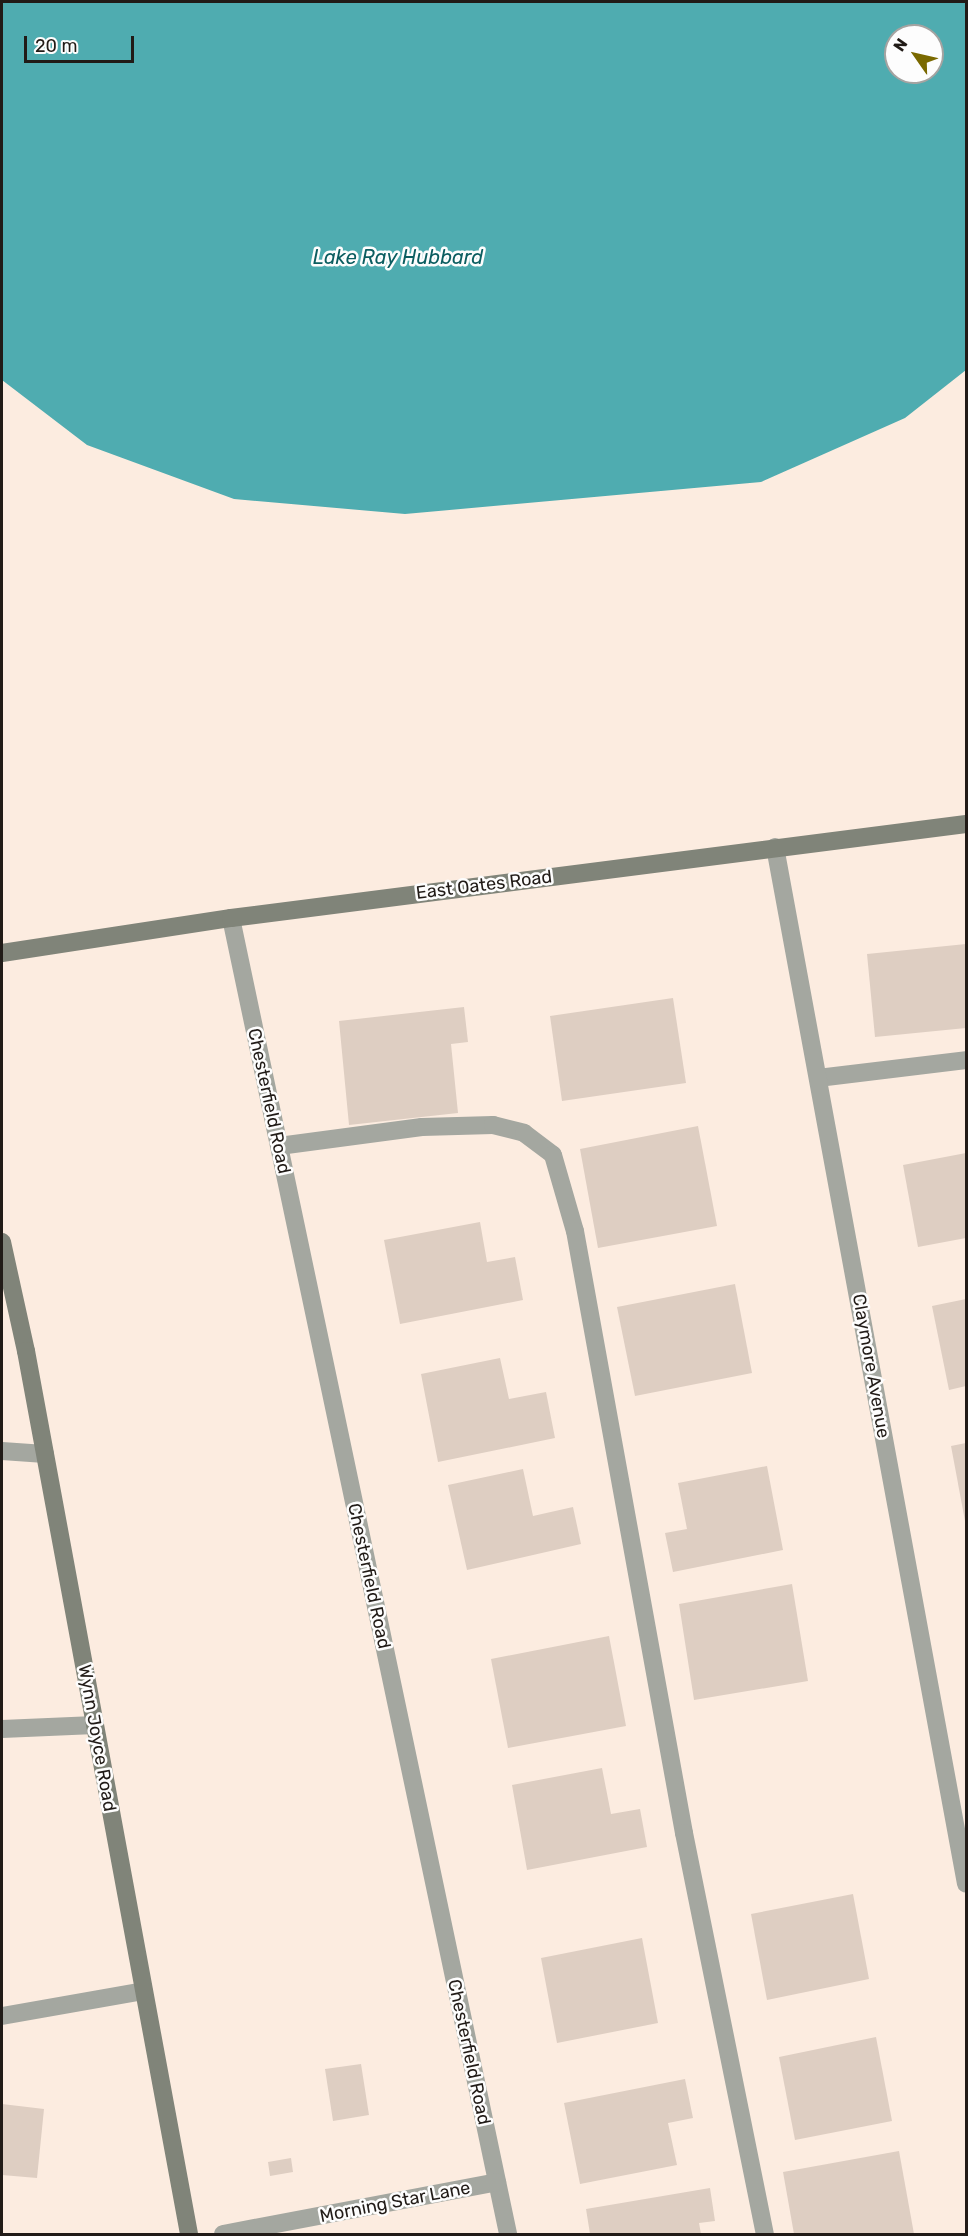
<!DOCTYPE html>
<style>
body{margin:0}
#map{position:relative;width:968px;height:2236px;overflow:hidden;background:#fcece0;font-family:Rubik,sans-serif}
div>[style]{position:absolute}
.water>*{inset:0;background:#4facb0}
.building>*{inset:0;background:#decec2}
.lane>*{height:18px;margin:-9px;padding:0 9px;transform-origin:9px;border-radius:9px;background:#a4a7a0}
.street>*{height:18px;margin:-9px;padding:0 9px;transform-origin:9px;border-radius:9px;background:#a4a7a0}
.secondary>*{height:18px;margin:-9px;padding:0 9px;transform-origin:9px;border-radius:9px;background:#808479}
span{translate:-50% -50%;white-space:nowrap;text-align:center;line-height:1.15;-webkit-text-stroke:5px #fdfdfd;paint-order:stroke}
.street-label{font-size:18px;color:#211b17}
.water-label{font-size:20px;color:#0b5d60;font-style:italic}
.frame{position:absolute;inset:0;border:3px solid #211b17;pointer-events:none}
.north{position:absolute;left:884px;top:24px;width:60px;height:60px;box-sizing:border-box;background:#fdfdfd;border:2px solid #a5a3a1;border-radius:50%;rotate:304deg;font-size:16px;font-weight:700;line-height:24px;text-align:center;color:#211b17}
.north::after{content:'';display:block;margin:auto;width:21px;height:27px;background:#7a6900;clip-path:polygon(50% 0,100% 100%,50% 72%,0 100%)}
.scale{position:absolute;left:24px;top:36px;width:110px;height:27px;box-sizing:border-box;border:3px solid #211b17;border-top:0;padding-left:8px;font-size:18px;line-height:21px;white-space:nowrap;color:#211b17;-webkit-text-stroke:4px #fdfdfd;paint-order:stroke}
</style>
<div id="map">
<div class="water">
<div style="clip-path:polygon(evenodd,2px 2px,966px 2px,966px 370px,905px 418px,761px 482px,405px 514px,234px 499px,87px 445px,2px 380px,2px 2px,896px 36px,932px 36px,932px 72px,896px 72px,896px 36px)"></div>
</div>
<div class="building">
<div style="clip-path:polygon(966px 944px,966px 1028px,875px 1037px,867px 954px)"></div>
<div style="clip-path:polygon(673px 998px,686px 1083px,562px 1101px,550px 1016px)"></div>
<div style="clip-path:polygon(464px 1007px,468px 1042px,451px 1044px,458px 1113px,349px 1125px,339px 1021px)"></div>
<div style="clip-path:polygon(698px 1126px,717px 1226px,598px 1248px,580px 1149px)"></div>
<div style="clip-path:polygon(966px 1153px,966px 1238px,918px 1247px,903px 1165px)"></div>
<div style="clip-path:polygon(480px 1222px,487px 1262px,515px 1257px,523px 1300px,400px 1324px,384px 1240px)"></div>
<div style="clip-path:polygon(735px 1284px,752px 1373px,635px 1396px,617px 1307px)"></div>
<div style="clip-path:polygon(966px 1299px,966px 1386px,949px 1390px,932px 1306px)"></div>
<div style="clip-path:polygon(500px 1358px,509px 1399px,546px 1392px,555px 1438px,438px 1462px,421px 1374px)"></div>
<div style="clip-path:polygon(966px 1443px,966px 1521px,965px 1521px,951px 1446px)"></div>
<div style="clip-path:polygon(767px 1466px,783px 1550px,673px 1572px,665px 1533px,687px 1529px,678px 1483px)"></div>
<div style="clip-path:polygon(523px 1469px,533px 1516px,573px 1507px,581px 1544px,467px 1570px,448px 1485px)"></div>
<div style="clip-path:polygon(792px 1584px,808px 1681px,694px 1700px,679px 1604px)"></div>
<div style="clip-path:polygon(609px 1636px,626px 1726px,508px 1748px,491px 1659px)"></div>
<div style="clip-path:polygon(602px 1768px,611px 1814px,640px 1809px,647px 1847px,527px 1870px,512px 1785px)"></div>
<div style="clip-path:polygon(853px 1894px,869px 1979px,767px 2000px,751px 1914px)"></div>
<div style="clip-path:polygon(642px 1938px,658px 2023px,557px 2043px,541px 1958px)"></div>
<div style="clip-path:polygon(876px 2037px,892px 2121px,795px 2140px,779px 2057px)"></div>
<div style="clip-path:polygon(361px 2064px,369px 2115px,333px 2121px,325px 2069px)"></div>
<div style="clip-path:polygon(685px 2079px,693px 2118px,668px 2123px,677px 2165px,580px 2184px,564px 2103px)"></div>
<div style="clip-path:polygon(2px 2104px,44px 2109px,37px 2178px,2px 2175px)"></div>
<div style="clip-path:polygon(899px 2151px,914px 2234px,794px 2234px,783px 2172px)"></div>
<div style="clip-path:polygon(291px 2158px,293px 2172px,270px 2176px,268px 2162px)"></div>
<div style="clip-path:polygon(710px 2188px,715px 2221px,699px 2223px,701px 2234px,590px 2234px,586px 2209px)"></div>
</div>
<div class="lane">
<div style="left:818px;top:1078px;width:149px;rotate:-6.9deg"></div>
<div style="left:279px;top:1146px;width:144px;rotate:-7.6deg"></div>
<div style="left:422px;top:1127px;width:71px;rotate:-1.6deg"></div>
<div style="left:493px;top:1125px;width:32px;rotate:14deg"></div>
<div style="left:524px;top:1133px;width:36px;rotate:37deg"></div>
<div style="left:553px;top:1155px;width:79px;rotate:73.9deg"></div>
<div style="left:575px;top:1231px;width:612px;rotate:79.74deg"></div>
<div style="left:684px;top:1833px;width:409px;rotate:78.6deg"></div>
<div style="left:2px;top:1451px;width:43px;rotate:4deg"></div>
<div style="left:2px;top:2016px;width:144px;rotate:-10deg"></div>
</div>
<div class="street">
<div style="left:775px;top:847px;width:1054px;rotate:79.56deg"></div>
<div style="left:231px;top:918px;width:1345px;rotate:78.11deg"></div>
<div style="left:2px;top:1729px;width:93px;rotate:-2.5deg"></div>
<div style="left:223px;top:2234px;width:279px;rotate:-10.7deg"></div>
</div>
<div class="secondary">
<div style="left:2px;top:953px;width:232px;rotate:-8.7deg"></div>
<div style="left:231px;top:918px;width:741px;rotate:-7.29deg"></div>
<div style="left:2px;top:1242px;width:112px;rotate:77.6deg"></div>
<div style="left:26px;top:1351px;width:898px;rotate:79.54deg"></div>
</div>
<div class="street-label">
<span style="left:484px;top:885px;rotate:-7deg">East Oates Road</span>
<span style="left:269px;top:1101px;rotate:78deg">Chesterfield Road</span>
<span style="left:871px;top:1366px;rotate:80deg">Claymore Avenue</span>
<span style="left:369px;top:1576px;rotate:78deg">Chesterfield Road</span>
<span style="left:97px;top:1738px;rotate:80deg">Wynn Joyce Road</span>
<span style="left:469px;top:2052px;rotate:78deg">Chesterfield Road</span>
<span style="left:395px;top:2202px;rotate:-11deg">Morning Star Lane</span>
</div>
<div class="water-label">
<span style="left:398px;top:257px">Lake Ray Hubbard</span>
</div>
<div class="frame"></div>
<div class="north">N</div>
<div class="scale">20 m</div>
</div>
